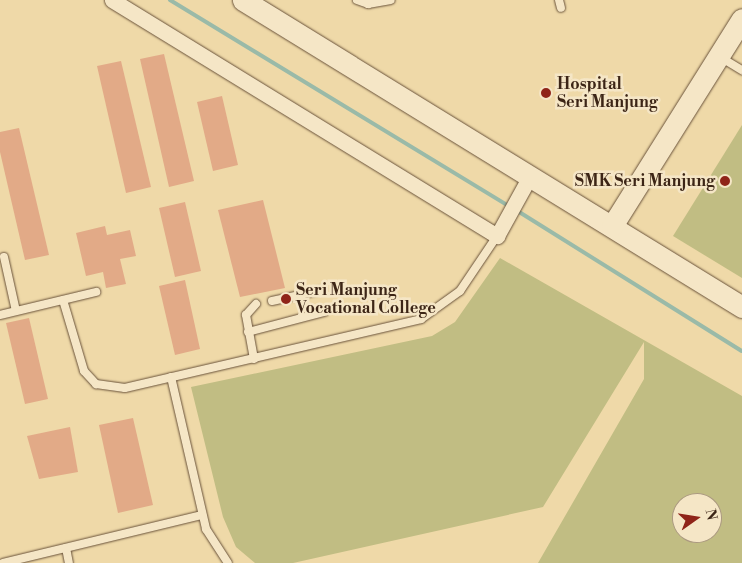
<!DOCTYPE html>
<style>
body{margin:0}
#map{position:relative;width:742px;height:563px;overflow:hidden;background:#efd9a8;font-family:"Libre Bodoni",serif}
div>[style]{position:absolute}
.green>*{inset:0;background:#c1bd83}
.stream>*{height:4px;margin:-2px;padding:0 2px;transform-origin:2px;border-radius:2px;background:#9abaa8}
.building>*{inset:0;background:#e2aa87}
.roads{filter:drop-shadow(0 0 1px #69523a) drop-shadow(0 0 1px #69523a)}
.lane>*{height:8px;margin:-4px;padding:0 4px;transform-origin:4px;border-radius:4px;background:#f5e6c6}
.street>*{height:15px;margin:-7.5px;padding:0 7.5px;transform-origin:7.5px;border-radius:7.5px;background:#f5e6c6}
.secondary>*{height:21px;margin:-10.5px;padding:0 10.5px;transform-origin:10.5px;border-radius:10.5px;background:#f5e6c6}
.dots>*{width:14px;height:14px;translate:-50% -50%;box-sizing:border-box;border:2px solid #f5e6c6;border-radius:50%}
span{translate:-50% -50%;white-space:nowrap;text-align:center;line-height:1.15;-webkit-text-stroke:5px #f5e6c6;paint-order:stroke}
.poi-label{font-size:16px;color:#3c2516;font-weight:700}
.left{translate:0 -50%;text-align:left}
.right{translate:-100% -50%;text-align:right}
.north{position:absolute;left:672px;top:493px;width:50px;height:50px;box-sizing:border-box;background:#f5e6c6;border:1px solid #ab9980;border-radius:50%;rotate:77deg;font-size:14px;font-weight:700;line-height:20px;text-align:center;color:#3c2516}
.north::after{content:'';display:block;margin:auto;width:18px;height:22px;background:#8f2418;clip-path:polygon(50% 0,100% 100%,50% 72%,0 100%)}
</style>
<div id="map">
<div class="green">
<div style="clip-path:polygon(742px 125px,742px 278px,673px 236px)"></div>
<div style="clip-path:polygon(evenodd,500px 258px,742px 396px,742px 563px,538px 563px,644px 379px,644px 342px,543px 507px,293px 563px,255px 563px,236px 547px,223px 517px,191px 387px,432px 336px,455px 322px,500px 258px,682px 503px,712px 503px,712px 533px,682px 533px,682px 503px)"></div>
</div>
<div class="stream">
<div style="left:170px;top:0;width:398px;rotate:31.3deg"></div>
<div style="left:516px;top:210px;width:266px;rotate:32deg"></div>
</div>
<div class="building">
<div style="clip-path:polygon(164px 54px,194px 181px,169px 187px,140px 59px)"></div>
<div style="clip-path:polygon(121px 61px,151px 187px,126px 193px,97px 66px)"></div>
<div style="clip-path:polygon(222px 96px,238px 165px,213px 171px,197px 102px)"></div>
<div style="clip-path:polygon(19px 128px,49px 255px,25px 260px,0 152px,0 132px)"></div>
<div style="clip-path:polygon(263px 200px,285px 288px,240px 297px,218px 210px)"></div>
<div style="clip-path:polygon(185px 202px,201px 271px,175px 277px,159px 208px)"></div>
<div style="clip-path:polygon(105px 226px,107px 235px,130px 230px,136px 256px,120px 259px,126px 284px,106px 288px,103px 272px,86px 276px,76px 233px)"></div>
<div style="clip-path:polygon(185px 280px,200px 349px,175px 355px,159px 286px)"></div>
<div style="clip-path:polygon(29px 318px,48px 399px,25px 404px,6px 323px)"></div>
<div style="clip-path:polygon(133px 418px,153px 505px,118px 513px,99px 425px)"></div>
<div style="clip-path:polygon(70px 427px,78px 472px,39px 479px,27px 436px)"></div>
</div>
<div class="roads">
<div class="lane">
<div style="left:357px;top:0;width:12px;rotate:20deg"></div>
<div style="left:368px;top:4px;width:23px;rotate:-10deg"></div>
<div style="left:559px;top:0;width:8px;rotate:76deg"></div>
<div style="left:720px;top:57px;width:26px;rotate:31deg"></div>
<div style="left:4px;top:257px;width:55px;rotate:77.5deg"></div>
<div style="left:63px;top:300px;width:74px;rotate:73.5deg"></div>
<div style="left:84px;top:371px;width:18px;rotate:47deg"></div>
<div style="left:96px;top:384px;width:29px;rotate:8deg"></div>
<div style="left:125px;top:388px;width:304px;rotate:-13.1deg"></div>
<div style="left:421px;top:319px;width:48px;rotate:-35.7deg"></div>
<div style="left:460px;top:291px;width:66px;rotate:-56.1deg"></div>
<div style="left:272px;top:301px;width:51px;rotate:-12.4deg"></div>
<div style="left:0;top:315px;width:99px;rotate:-13.5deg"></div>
<div style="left:248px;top:332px;width:79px;rotate:-14.7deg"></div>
<div style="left:254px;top:359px;width:45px;rotate:-100.3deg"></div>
<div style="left:246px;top:315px;width:15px;rotate:-48deg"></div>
<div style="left:171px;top:377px;width:156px;rotate:77deg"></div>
<div style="left:206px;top:529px;width:40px;rotate:57.1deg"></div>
<div style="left:66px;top:548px;width:15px;rotate:79deg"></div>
<div style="left:3px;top:563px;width:205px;rotate:-13.6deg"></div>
</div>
<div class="street">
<div style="left:112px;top:0;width:452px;rotate:31.5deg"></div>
<div style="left:497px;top:236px;width:66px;rotate:-61.1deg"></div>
</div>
<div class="secondary">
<div style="left:243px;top:0;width:586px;rotate:31.6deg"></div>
<div style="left:612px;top:226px;width:244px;rotate:-57.9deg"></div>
</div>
</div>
<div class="dots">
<div style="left:546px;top:93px;background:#8f2418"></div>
<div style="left:725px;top:181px;background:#8f2418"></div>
<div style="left:286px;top:299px;background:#8f2418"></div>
</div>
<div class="poi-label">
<span class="left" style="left:557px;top:93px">Hospital<br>Seri Manjung</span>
<span class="right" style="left:715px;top:181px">SMK Seri Manjung</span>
<span class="left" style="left:296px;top:299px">Seri Manjung<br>Vocational College</span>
</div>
<div class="north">N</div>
</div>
